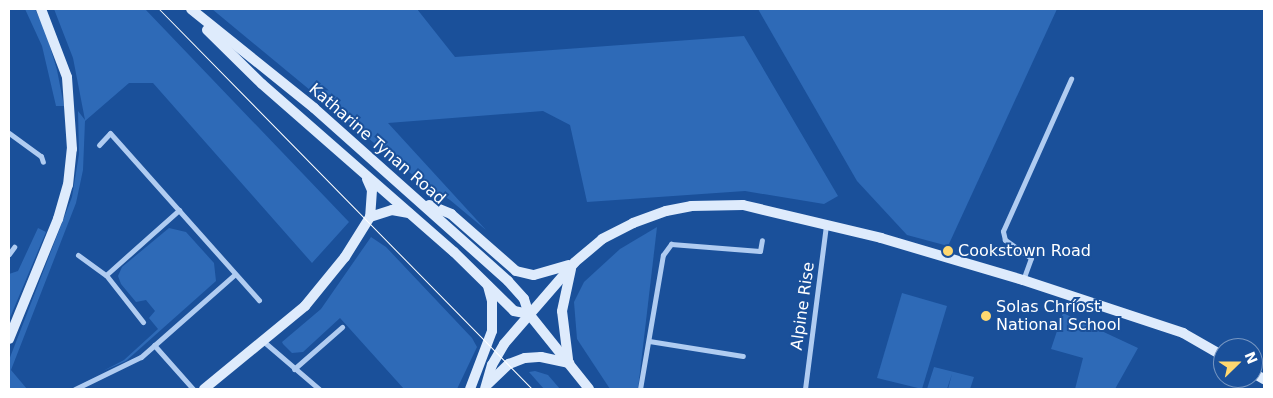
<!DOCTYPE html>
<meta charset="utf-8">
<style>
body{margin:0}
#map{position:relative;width:1273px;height:398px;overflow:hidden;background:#1a509a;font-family:"DejaVu Sans",sans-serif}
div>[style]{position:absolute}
.green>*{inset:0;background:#2e6ab7}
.street>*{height:5px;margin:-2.5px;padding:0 2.5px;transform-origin:2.5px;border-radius:2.5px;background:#b0ccf1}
.secondary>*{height:10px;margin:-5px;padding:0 5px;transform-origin:5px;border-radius:5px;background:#deebfc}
.tram>*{height:1px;margin:-0.5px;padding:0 0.5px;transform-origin:0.5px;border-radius:0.5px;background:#fff}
.dots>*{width:14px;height:14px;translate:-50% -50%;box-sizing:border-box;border:2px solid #1a509a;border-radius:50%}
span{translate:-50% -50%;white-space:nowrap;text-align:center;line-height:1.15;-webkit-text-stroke:4px #1a509a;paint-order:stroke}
.street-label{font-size:16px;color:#fff}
.poi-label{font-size:16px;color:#fff}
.left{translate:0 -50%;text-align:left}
.frame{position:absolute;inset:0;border:10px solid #fff;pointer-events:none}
.north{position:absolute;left:1213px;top:338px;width:50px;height:50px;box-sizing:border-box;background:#1a509a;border:1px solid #7696c2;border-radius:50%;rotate:68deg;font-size:14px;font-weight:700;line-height:20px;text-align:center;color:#fff}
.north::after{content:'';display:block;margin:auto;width:18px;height:22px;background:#ffd870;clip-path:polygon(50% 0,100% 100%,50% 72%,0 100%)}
</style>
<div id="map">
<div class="green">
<div style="clip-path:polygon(25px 9px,35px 9px,45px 30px,57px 70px,64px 106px,56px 106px,42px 46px)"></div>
<div style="clip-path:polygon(54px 9px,145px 9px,349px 222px,312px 263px,153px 83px,129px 83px,85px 121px,83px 170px,76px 203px,11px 370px,27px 389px,9px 389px,9px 360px,72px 197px,79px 154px,78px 111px,85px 120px,73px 58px)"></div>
<div style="clip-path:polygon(212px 9px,417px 9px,455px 57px,744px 36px,838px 196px,824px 204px,745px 191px,587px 202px,570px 125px,543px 111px,388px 123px,486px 230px,450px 200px,420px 181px)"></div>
<div style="clip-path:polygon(758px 9px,1057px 9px,948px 246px,907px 235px,857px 181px)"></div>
<div style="clip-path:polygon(657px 227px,638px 389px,610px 389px,577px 339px,574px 302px,584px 282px,620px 249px)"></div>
<div style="clip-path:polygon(38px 228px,46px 232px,9px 320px,9px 274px,18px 271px)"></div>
<div style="clip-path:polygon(169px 228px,186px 232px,214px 263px,216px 281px,126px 361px,103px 371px,124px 360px,158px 329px,149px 318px,155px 311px,146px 300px,136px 302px,121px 284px,118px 276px,122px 267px)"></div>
<div style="clip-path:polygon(371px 237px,386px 247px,472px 338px,477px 347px,457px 389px,404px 389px,340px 318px,303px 352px,292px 353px,283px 344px,282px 342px,321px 309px)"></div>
<div style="clip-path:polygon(902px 293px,947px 306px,922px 389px,877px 378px)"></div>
<div style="clip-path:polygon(1063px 313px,1138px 348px,1115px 389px,1075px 389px,1083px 358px,1051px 349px)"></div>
<div style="clip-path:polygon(934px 367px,974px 377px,970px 389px,948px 389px,952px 374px,947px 389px,927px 389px)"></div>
<div style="clip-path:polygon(535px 371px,548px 375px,560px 389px,544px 389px,529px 372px)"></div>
</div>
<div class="street">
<div style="left:9px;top:133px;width:39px;rotate:36deg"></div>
<div style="left:41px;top:156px;width:6px;rotate:72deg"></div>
<div style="left:99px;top:145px;width:16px;rotate:-47deg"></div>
<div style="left:110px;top:133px;width:224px;rotate:48.3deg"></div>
<div style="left:9px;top:254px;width:9px;rotate:-54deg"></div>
<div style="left:78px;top:255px;width:34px;rotate:36deg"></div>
<div style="left:106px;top:275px;width:60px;rotate:51.8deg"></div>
<div style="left:106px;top:275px;width:98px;rotate:-41.7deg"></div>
<div style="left:1023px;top:280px;width:23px;rotate:-70deg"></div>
<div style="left:1031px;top:258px;width:32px;rotate:-145deg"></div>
<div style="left:1005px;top:240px;width:9px;rotate:-103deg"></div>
<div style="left:1003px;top:231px;width:167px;rotate:-65.9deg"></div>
<div style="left:263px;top:341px;width:74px;rotate:40.6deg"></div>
<div style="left:649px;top:341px;width:95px;rotate:9.1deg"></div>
<div style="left:154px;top:345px;width:59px;rotate:48.4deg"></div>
<div style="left:294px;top:369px;width:64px;rotate:-41.2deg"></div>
<div style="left:75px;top:389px;width:73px;rotate:-25.9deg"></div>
<div style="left:141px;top:357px;width:125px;rotate:-41.4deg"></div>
<div style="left:640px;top:389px;width:136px;rotate:-80.3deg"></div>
<div style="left:663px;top:255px;width:14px;rotate:-54deg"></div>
<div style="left:671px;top:244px;width:89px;rotate:4.5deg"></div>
<div style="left:760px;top:251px;width:11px;rotate:-80deg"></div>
<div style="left:805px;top:389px;width:164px;rotate:-82.7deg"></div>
</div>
<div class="secondary">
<div style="left:191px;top:9px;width:158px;rotate:38.8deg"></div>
<div style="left:314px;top:108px;width:260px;rotate:41.7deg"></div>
<div style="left:508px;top:281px;width:24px;rotate:48deg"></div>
<div style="left:524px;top:299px;width:16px;rotate:72deg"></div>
<div style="left:529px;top:314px;width:96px;rotate:51.3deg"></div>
<div style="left:207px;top:30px;width:77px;rotate:44.5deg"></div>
<div style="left:262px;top:84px;width:255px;rotate:41.2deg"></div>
<div style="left:454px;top:252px;width:84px;rotate:44.5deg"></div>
<div style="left:514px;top:311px;width:15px;rotate:11deg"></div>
<div style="left:367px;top:179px;width:12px;rotate:66deg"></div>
<div style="left:372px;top:190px;width:27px;rotate:94deg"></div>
<div style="left:429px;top:205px;width:24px;rotate:22deg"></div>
<div style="left:451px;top:214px;width:86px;rotate:41.2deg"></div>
<div style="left:516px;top:271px;width:18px;rotate:13deg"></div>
<div style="left:534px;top:275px;width:36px;rotate:-16deg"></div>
<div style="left:9px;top:339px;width:130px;rotate:-67.8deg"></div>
<div style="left:58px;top:219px;width:35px;rotate:-74deg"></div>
<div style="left:68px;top:185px;width:36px;rotate:-84deg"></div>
<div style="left:72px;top:149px;width:72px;rotate:-94deg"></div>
<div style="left:67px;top:77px;width:73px;rotate:-110.9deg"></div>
<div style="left:568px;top:359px;width:48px;rotate:-97.1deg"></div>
<div style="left:562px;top:311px;width:43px;rotate:-77.9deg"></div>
<div style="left:1253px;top:373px;width:13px;rotate:29deg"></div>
<div style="left:488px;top:384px;width:29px;rotate:-44deg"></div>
<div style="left:509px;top:364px;width:17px;rotate:-21deg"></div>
<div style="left:525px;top:358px;width:16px;rotate:-4deg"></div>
<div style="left:541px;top:357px;width:29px;rotate:12deg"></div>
<div style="left:204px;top:389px;width:131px;rotate:-39.4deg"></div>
<div style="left:305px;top:306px;width:63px;rotate:-50.8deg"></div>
<div style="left:345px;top:257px;width:47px;rotate:-58deg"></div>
<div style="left:370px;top:217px;width:23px;rotate:-18deg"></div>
<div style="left:392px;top:210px;width:17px;rotate:10deg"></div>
<div style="left:470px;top:389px;width:62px;rotate:-69.2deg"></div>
<div style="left:492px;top:331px;width:30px;rotate:-90deg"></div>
<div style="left:492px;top:301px;width:16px;rotate:-105deg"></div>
<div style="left:485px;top:389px;width:25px;rotate:-74deg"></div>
<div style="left:492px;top:365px;width:24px;rotate:-60deg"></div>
<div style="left:504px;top:344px;width:108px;rotate:-49.1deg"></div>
<div style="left:575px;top:262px;width:35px;rotate:-40deg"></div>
<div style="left:602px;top:239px;width:35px;rotate:-27deg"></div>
<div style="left:633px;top:223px;width:35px;rotate:-20deg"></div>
<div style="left:666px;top:211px;width:25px;rotate:-11deg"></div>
<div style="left:691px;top:206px;width:52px;rotate:-1.1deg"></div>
<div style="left:743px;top:205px;width:142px;rotate:13.4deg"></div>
<div style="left:881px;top:238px;width:148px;rotate:16.5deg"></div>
<div style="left:1023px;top:280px;width:169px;rotate:18.3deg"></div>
<div style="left:1183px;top:333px;width:46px;rotate:29.9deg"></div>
</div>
<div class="tram">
<div style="left:159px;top:9px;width:532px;rotate:45.53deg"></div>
</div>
<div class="dots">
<div style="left:948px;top:251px;background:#ffd870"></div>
<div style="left:986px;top:316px;background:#ffd870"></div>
</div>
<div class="street-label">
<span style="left:377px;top:144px;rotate:41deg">Katharine Tynan Road</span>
<span style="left:803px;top:306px;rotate:-82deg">Alpine Rise</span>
</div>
<div class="poi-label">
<span class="left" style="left:958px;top:251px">Cookstown Road</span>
<span class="left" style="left:996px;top:316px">Solas Chríost<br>National School</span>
</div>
<div class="frame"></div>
<div class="north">N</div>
</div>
